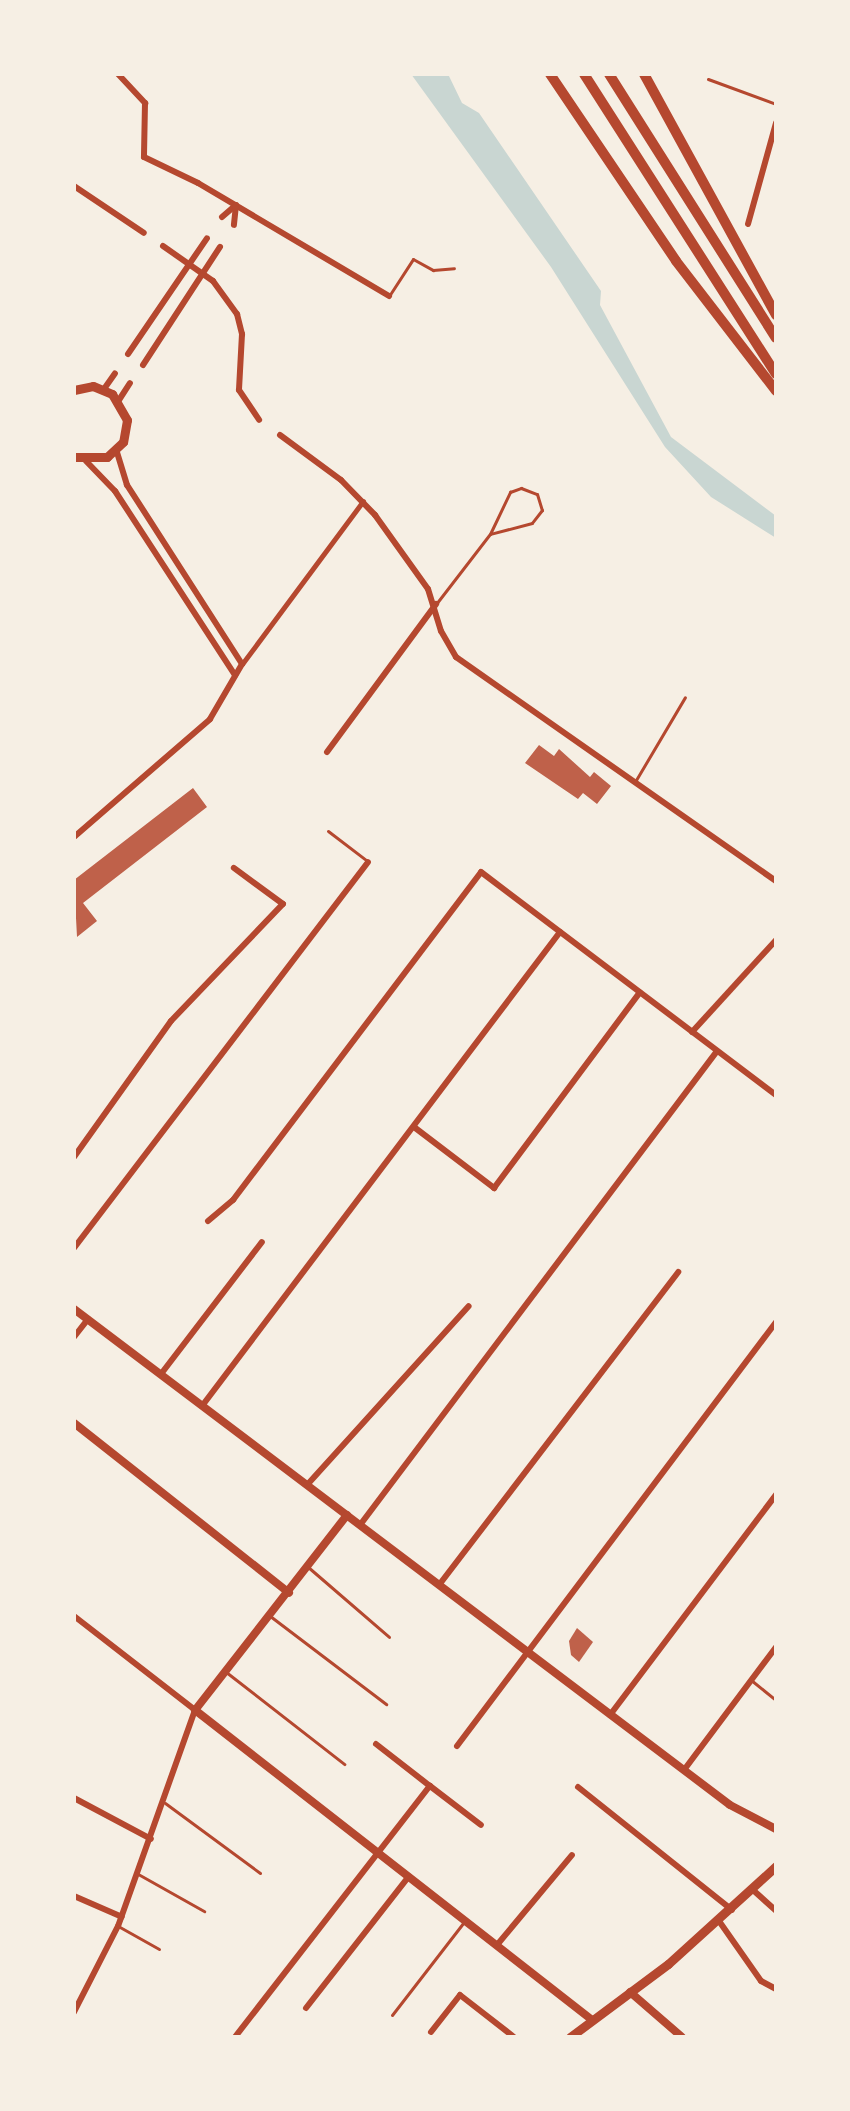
<!DOCTYPE html>
<style>
body{margin:0}
#map{position:relative;width:850px;height:2111px;overflow:hidden;background:#f6efe4;font-family:"Nunito Sans",sans-serif}
div>[style]{position:absolute}
.water>*{inset:0;background:#c9d6d2}
.building>*{inset:0;background:#bf614a}
.service>*{height:3px;margin:-1.5px;padding:0 1.5px;transform-origin:1.5px;border-radius:1.5px;background:#b5482f}
.pedestrian>*{height:5px;margin:-2.5px;padding:0 2.5px;transform-origin:2.5px;border-radius:2.5px;background:#b5482f}
.minor>*{height:6px;margin:-3px;padding:0 3px;transform-origin:3px;border-radius:3px;background:#b5482f}
.tertiary>*{height:8px;margin:-4px;padding:0 4px;transform-origin:4px;border-radius:4px;background:#b5482f}
.secondary>*{height:9px;margin:-4.5px;padding:0 4.5px;transform-origin:4.5px;border-radius:4.5px;background:#b5482f}
.trunk>*{height:10px;margin:-5px;padding:0 5px;transform-origin:5px;border-radius:5px;background:#b5482f}
span{translate:-50% -50%;white-space:nowrap;text-align:center;line-height:1.15;-webkit-text-stroke:7px #f6efe4;paint-order:stroke}
.frame{position:absolute;inset:0;border:76px solid #f6efe4;pointer-events:none}
</style>
<div id="map">
<div class="water">
<div style="clip-path:polygon(411px 74px,448px 74px,462px 103px,479px 113px,601px 291px,600px 305px,671px 437px,776px 516px,776px 538px,711px 497px,665px 447px,551px 267px)"></div>
</div>
<div class="building">
<div style="clip-path:polygon(539px 745px,554px 756px,559px 749px,590px 777px,594px 772px,611px 786px,597px 804px,583px 793px,578px 799px,525px 763px)"></div>
<div style="clip-path:polygon(193px 788px,207px 807px,83px 903px,97px 921px,77px 937px,74px 880px)"></div>
<div style="clip-path:polygon(577px 1628px,593px 1642px,579px 1662px,571px 1655px,569px 1641px)"></div>
</div>
<div class="service">
<div style="left:708px;top:79px;width:72px;rotate:20.2deg"></div>
<div style="left:775px;top:255px;width:1px"></div>
<div style="left:389px;top:296px;width:44px;rotate:-57deg"></div>
<div style="left:413px;top:259px;width:23px;rotate:29deg"></div>
<div style="left:433px;top:270px;width:21px;rotate:-5deg"></div>
<div style="left:436px;top:604px;width:88px;rotate:-52.4deg"></div>
<div style="left:490px;top:534px;width:47px;rotate:-64.5deg"></div>
<div style="left:510px;top:492px;width:12px;rotate:-20deg"></div>
<div style="left:521px;top:488px;width:17px;rotate:21deg"></div>
<div style="left:537px;top:494px;width:17px;rotate:73deg"></div>
<div style="left:542px;top:510px;width:16px;rotate:128deg"></div>
<div style="left:532px;top:523px;width:43px;rotate:165.3deg"></div>
<div style="left:636px;top:780px;width:96px;rotate:-59.4deg"></div>
<div style="left:328px;top:831px;width:48px;rotate:37.3deg"></div>
<div style="left:308px;top:1567px;width:107px;rotate:40.8deg"></div>
<div style="left:270px;top:1616px;width:146px;rotate:37.2deg"></div>
<div style="left:226px;top:1672px;width:150px;rotate:37.9deg"></div>
<div style="left:751px;top:1680px;width:32px;rotate:39deg"></div>
<div style="left:165px;top:1803px;width:118px;rotate:36.4deg"></div>
<div style="left:138px;top:1874px;width:76px;rotate:29.3deg"></div>
<div style="left:118px;top:1926px;width:47px;rotate:29.3deg"></div>
<div style="left:392px;top:2015px;width:116px;rotate:-52.3deg"></div>
</div>
<div class="pedestrian">
<div style="left:242px;top:664px;width:203px;rotate:-53.4deg"></div>
</div>
<div class="minor">
<div style="left:118px;top:74px;width:40px;rotate:47deg"></div>
<div style="left:145px;top:103px;width:54px;rotate:91.1deg"></div>
<div style="left:144px;top:157px;width:60px;rotate:25.7deg"></div>
<div style="left:198px;top:183px;width:222px;rotate:30.6deg"></div>
<div style="left:74px;top:186px;width:84px;rotate:33.9deg"></div>
<div style="left:222px;top:217px;width:18px;rotate:-41deg"></div>
<div style="left:236px;top:205px;width:20px;rotate:96deg"></div>
<div style="left:748px;top:224px;width:105px;rotate:-74.5deg"></div>
<div style="left:163px;top:246px;width:61px;rotate:35deg"></div>
<div style="left:213px;top:281px;width:41px;rotate:54deg"></div>
<div style="left:237px;top:314px;width:21px;rotate:76deg"></div>
<div style="left:242px;top:334px;width:56px;rotate:93.1deg"></div>
<div style="left:239px;top:390px;width:36px;rotate:56deg"></div>
<div style="left:128px;top:354px;width:140px;rotate:-55.7deg"></div>
<div style="left:143px;top:365px;width:141px;rotate:-56.9deg"></div>
<div style="left:104px;top:389px;width:19px;rotate:-55deg"></div>
<div style="left:119px;top:400px;width:20px;rotate:-57deg"></div>
<div style="left:280px;top:435px;width:76px;rotate:36.4deg"></div>
<div style="left:341px;top:480px;width:49px;rotate:45.8deg"></div>
<div style="left:375px;top:515px;width:91px;rotate:54.4deg"></div>
<div style="left:428px;top:589px;width:44px;rotate:72.8deg"></div>
<div style="left:441px;top:631px;width:30px;rotate:60deg"></div>
<div style="left:456px;top:657px;width:391px;rotate:35deg"></div>
<div style="left:86px;top:461px;width:42px;rotate:46deg"></div>
<div style="left:115px;top:491px;width:220px;rotate:56.9deg"></div>
<div style="left:327px;top:752px;width:184px;rotate:-53.6deg"></div>
<div style="left:74px;top:837px;width:180px;rotate:-40.9deg"></div>
<div style="left:210px;top:719px;width:64px;rotate:-59.8deg"></div>
<div style="left:242px;top:664px;width:213px;rotate:-122.7deg"></div>
<div style="left:127px;top:485px;width:37px;rotate:-107deg"></div>
<div style="left:692px;top:1032px;width:125px;rotate:-47.6deg"></div>
<div style="left:414px;top:1127px;width:101px;rotate:37.3deg"></div>
<div style="left:494px;top:1188px;width:244px;rotate:-53.3deg"></div>
<div style="left:74px;top:1157px;width:167px;rotate:-54.5deg"></div>
<div style="left:171px;top:1021px;width:162px;rotate:-46.3deg"></div>
<div style="left:283px;top:904px;width:61px;rotate:-143.7deg"></div>
<div style="left:208px;top:1221px;width:33px;rotate:-40deg"></div>
<div style="left:233px;top:1200px;width:411px;rotate:-52.9deg"></div>
<div style="left:481px;top:872px;width:370px;rotate:37.1deg"></div>
<div style="left:74px;top:1248px;width:485px;rotate:-52.7deg"></div>
<div style="left:74px;top:1337px;width:23px;rotate:-52deg"></div>
<div style="left:161px;top:1374px;width:166px;rotate:-52.6deg"></div>
<div style="left:202px;top:1406px;width:594px;rotate:-52.94deg"></div>
<div style="left:307px;top:1485px;width:241px;rotate:-47.9deg"></div>
<div style="left:360px;top:1525px;width:593px;rotate:-53.01deg"></div>
<div style="left:439px;top:1585px;width:394px;rotate:-52.6deg"></div>
<div style="left:74px;top:1616px;width:153px;rotate:37.8deg"></div>
<div style="left:195px;top:1710px;width:229px;rotate:109.6deg"></div>
<div style="left:118px;top:1926px;width:97px;rotate:117.1deg"></div>
<div style="left:610px;top:1715px;width:276px;rotate:-53deg"></div>
<div style="left:376px;top:1744px;width:68px;rotate:37.9deg"></div>
<div style="left:457px;top:1746px;width:531px;rotate:-53.04deg"></div>
<div style="left:684px;top:1770px;width:154px;rotate:-53.2deg"></div>
<div style="left:578px;top:1787px;width:197px;rotate:38.6deg"></div>
<div style="left:74px;top:1798px;width:87px;rotate:28deg"></div>
<div style="left:753px;top:1890px;width:31px;rotate:42deg"></div>
<div style="left:74px;top:1896px;width:52px;rotate:23.6deg"></div>
<div style="left:719px;top:1921px;width:73px;rotate:55deg"></div>
<div style="left:761px;top:1981px;width:17px;rotate:28deg"></div>
<div style="left:497px;top:1945px;width:117px;rotate:-50.2deg"></div>
<div style="left:306px;top:2008px;width:167px;rotate:-52deg"></div>
<div style="left:431px;top:2032px;width:47px;rotate:-51.9deg"></div>
<div style="left:460px;top:1995px;width:68px;rotate:37.9deg"></div>
<div style="left:235px;top:2037px;width:318px;rotate:-52.2deg"></div>
<div style="left:430px;top:1786px;width:64px;rotate:37.4deg"></div>
</div>
<div class="tertiary">
<div style="left:74px;top:1309px;width:822px;rotate:37.09deg"></div>
<div style="left:730px;top:1805px;width:52px;rotate:27.6deg"></div>
<div style="left:74px;top:1423px;width:274px;rotate:38.3deg"></div>
<div style="left:347px;top:1515px;width:247px;rotate:127.9deg"></div>
<div style="left:195px;top:1710px;width:504px;rotate:37.98deg"></div>
<div style="left:630px;top:1992px;width:69px;rotate:40.9deg"></div>
</div>
<div class="secondary">
<div style="left:74px;top:390px;width:19px;rotate:-12deg"></div>
<div style="left:93px;top:386px;width:21px;rotate:23deg"></div>
<div style="left:112px;top:394px;width:30px;rotate:60deg"></div>
<div style="left:127px;top:420px;width:22px;rotate:100deg"></div>
<div style="left:123px;top:442px;width:22px;rotate:137deg"></div>
<div style="left:107px;top:457px;width:33px;rotate:180deg"></div>
<div style="left:570px;top:2037px;width:122px;rotate:-36.7deg"></div>
<div style="left:668px;top:1964px;width:146px;rotate:-42.2deg"></div>
</div>
<div class="trunk">
<div style="left:550px;top:74px;width:225px;rotate:56deg"></div>
<div style="left:676px;top:261px;width:164px;rotate:52.4deg"></div>
<div style="left:584px;top:74px;width:356px;rotate:57.4deg"></div>
<div style="left:609px;top:74px;width:312px;rotate:57.7deg"></div>
<div style="left:644px;top:74px;width:275px;rotate:61.3deg"></div>
</div>
<div class="frame"></div>
</div>
